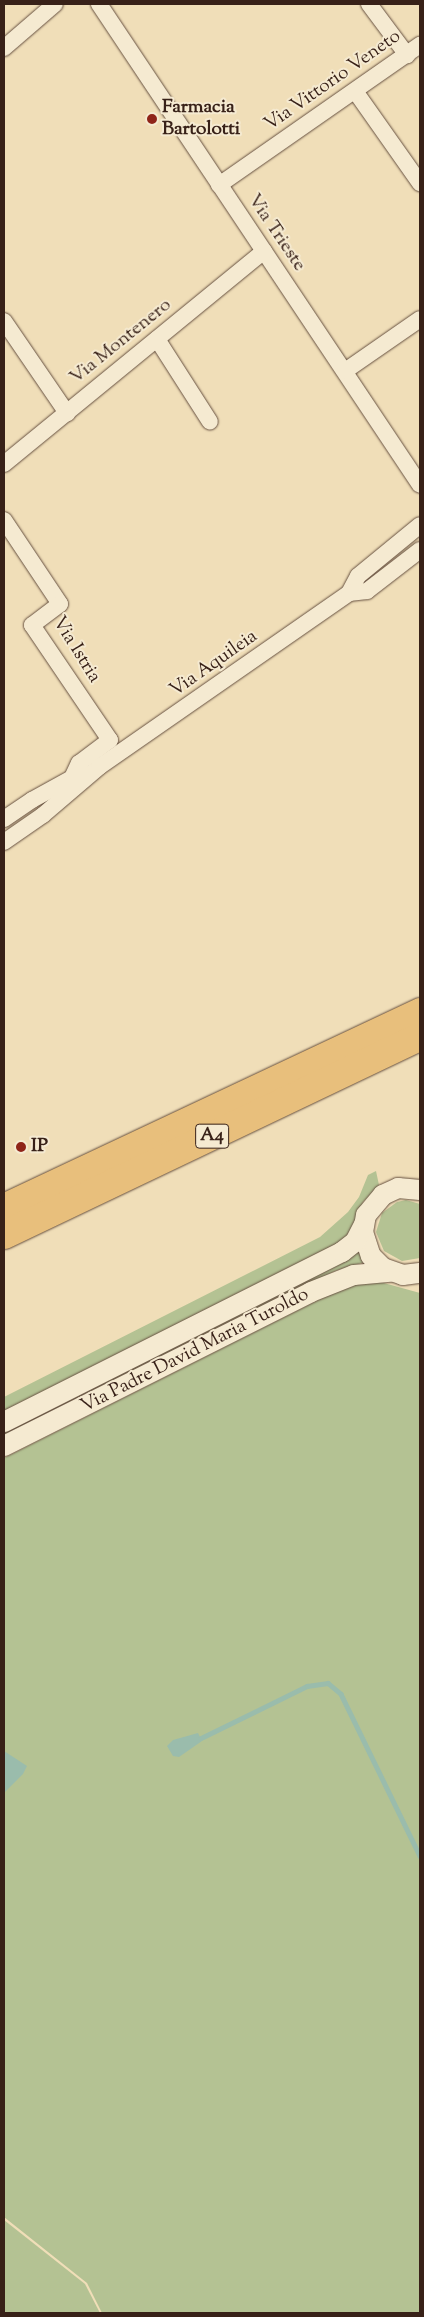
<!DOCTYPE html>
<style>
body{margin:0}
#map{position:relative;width:424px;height:2317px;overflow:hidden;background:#f0deb8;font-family:"Sorts Mill Goudy",serif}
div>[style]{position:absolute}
.green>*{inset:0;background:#b4c293}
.water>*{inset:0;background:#9abcac}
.stream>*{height:4.5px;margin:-2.25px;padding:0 2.25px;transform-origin:2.25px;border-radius:2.25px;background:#9abcac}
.roads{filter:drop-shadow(0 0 1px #665040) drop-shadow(0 0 1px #665040)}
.minor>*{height:16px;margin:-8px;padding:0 8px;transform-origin:8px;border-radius:8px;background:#f5ead1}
.tertiary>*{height:20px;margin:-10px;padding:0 10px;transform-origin:10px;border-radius:10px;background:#f5ead1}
.motorway>*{height:28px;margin:-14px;padding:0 14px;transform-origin:14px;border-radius:14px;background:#e8bf7c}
.dots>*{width:14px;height:14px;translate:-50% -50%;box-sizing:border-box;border:2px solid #f5ead1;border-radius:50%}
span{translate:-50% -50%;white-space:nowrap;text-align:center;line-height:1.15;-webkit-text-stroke:4px #f5ead1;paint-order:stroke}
.shield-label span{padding:1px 4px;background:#f5ead1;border:1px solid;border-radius:4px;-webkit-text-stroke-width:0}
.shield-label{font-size:18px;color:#382118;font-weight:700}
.street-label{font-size:19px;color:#382118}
.poi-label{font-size:19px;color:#382118;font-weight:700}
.left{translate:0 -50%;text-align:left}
.frame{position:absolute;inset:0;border:5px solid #382118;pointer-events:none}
</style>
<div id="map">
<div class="green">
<div style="clip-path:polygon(376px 1171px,379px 1185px,363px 1202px,349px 1234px,342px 1242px,4px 1415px,4px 1397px,320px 1237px,348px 1212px,359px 1197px,368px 1175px)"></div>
<div style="clip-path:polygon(406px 1200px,420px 1204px,420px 1258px,402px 1261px,384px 1251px,376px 1232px,382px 1213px,397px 1202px)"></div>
<div style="clip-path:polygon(357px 1249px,365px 1262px,335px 1271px,4px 1438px,4px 1430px)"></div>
<div style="clip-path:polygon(373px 1280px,420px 1293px,420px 2313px,102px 2313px,87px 2283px,4px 2217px,4px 1458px,346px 1286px)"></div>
<div style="clip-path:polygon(4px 2220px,85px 2284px,100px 2313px,4px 2313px)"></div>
</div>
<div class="water">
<div style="clip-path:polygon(198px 1733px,202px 1741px,179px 1757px,173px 1756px,167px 1746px,173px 1740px)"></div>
<div style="clip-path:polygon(4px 1751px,27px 1766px,23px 1774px,4px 1793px)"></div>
</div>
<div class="stream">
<div style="left:201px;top:1738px;width:118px;rotate:-26.1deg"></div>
<div style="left:307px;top:1686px;width:21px;rotate:-8deg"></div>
<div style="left:328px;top:1683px;width:17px;rotate:40deg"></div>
<div style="left:341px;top:1694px;width:180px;rotate:64deg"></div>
</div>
<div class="roads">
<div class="minor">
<div style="left:99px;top:4px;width:578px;rotate:56.28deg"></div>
<div style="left:369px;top:4px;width:64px;rotate:53.3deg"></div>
<div style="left:4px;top:48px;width:67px;rotate:-40.8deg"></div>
<div style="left:355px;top:91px;width:113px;rotate:54.8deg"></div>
<div style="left:219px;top:185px;width:245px;rotate:-34.9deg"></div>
<div style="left:4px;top:321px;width:112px;rotate:55.6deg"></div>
<div style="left:157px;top:339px;width:98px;rotate:57.4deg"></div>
<div style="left:345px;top:371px;width:91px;rotate:-34.7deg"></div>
<div style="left:4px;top:464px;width:336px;rotate:-39.3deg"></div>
<div style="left:4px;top:520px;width:101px;rotate:56.3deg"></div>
<div style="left:60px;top:604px;width:35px;rotate:143deg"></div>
<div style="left:32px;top:625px;width:139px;rotate:55.9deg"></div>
<div style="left:110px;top:740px;width:39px;rotate:143deg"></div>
<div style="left:79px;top:763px;width:14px;rotate:115deg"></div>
<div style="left:349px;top:593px;width:19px;rotate:-62deg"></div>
<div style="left:358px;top:576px;width:80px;rotate:-39.4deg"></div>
<div style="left:4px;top:819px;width:34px;rotate:-34deg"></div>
<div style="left:32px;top:800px;width:58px;rotate:-28.8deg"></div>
<div style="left:4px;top:842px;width:47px;rotate:-34.7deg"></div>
<div style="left:43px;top:815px;width:74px;rotate:-40.6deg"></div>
<div style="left:99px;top:767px;width:305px;rotate:-34.8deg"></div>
<div style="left:349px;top:593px;width:18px;rotate:-6deg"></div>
<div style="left:367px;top:591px;width:67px;rotate:-37.7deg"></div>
</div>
<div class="tertiary">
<div style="left:420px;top:1190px;width:22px;rotate:-175deg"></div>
<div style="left:398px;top:1188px;width:17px;rotate:155deg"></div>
<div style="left:383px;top:1195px;width:26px;rotate:130deg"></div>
<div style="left:366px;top:1215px;width:17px;rotate:100deg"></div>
<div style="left:363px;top:1232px;width:25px;rotate:72deg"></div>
<div style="left:371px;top:1256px;width:17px;rotate:45deg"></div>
<div style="left:383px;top:1268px;width:21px;rotate:19deg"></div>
<div style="left:403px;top:1275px;width:17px;rotate:-7deg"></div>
<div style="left:4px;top:1422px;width:378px;rotate:-26.7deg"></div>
<div style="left:342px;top:1252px;width:16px;rotate:-38deg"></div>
<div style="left:355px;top:1242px;width:20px;rotate:-63deg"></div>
<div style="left:4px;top:1446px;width:343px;rotate:-26.6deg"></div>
<div style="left:311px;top:1292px;width:46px;rotate:-21.6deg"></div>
<div style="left:354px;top:1275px;width:36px;rotate:-5deg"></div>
</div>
<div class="motorway">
<div style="left:4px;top:1208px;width:460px;rotate:-25.2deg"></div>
<div style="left:4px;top:1235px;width:461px;rotate:-25.5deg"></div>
</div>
</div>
<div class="dots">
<div style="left:152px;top:119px;background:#8f2418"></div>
<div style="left:21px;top:1147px;background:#8f2418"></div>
</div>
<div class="shield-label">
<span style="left:212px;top:1136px">A4</span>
</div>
<div class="street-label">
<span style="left:333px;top:81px;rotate:-35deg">Via Vittorio Veneto</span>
<span style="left:276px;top:233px;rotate:56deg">Via Trieste</span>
<span style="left:121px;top:342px;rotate:-39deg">Via Montenero</span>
<span style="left:76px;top:650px;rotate:58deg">Via Istria</span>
<span style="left:214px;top:664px;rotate:-35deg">Via Aquileia</span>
<span style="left:195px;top:1351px;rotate:-27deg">Via Padre David Maria Turoldo</span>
</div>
<div class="poi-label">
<span class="left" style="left:162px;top:119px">Farmacia<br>Bartolotti</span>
<span class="left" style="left:31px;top:1147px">IP</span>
</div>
<div class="frame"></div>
</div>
